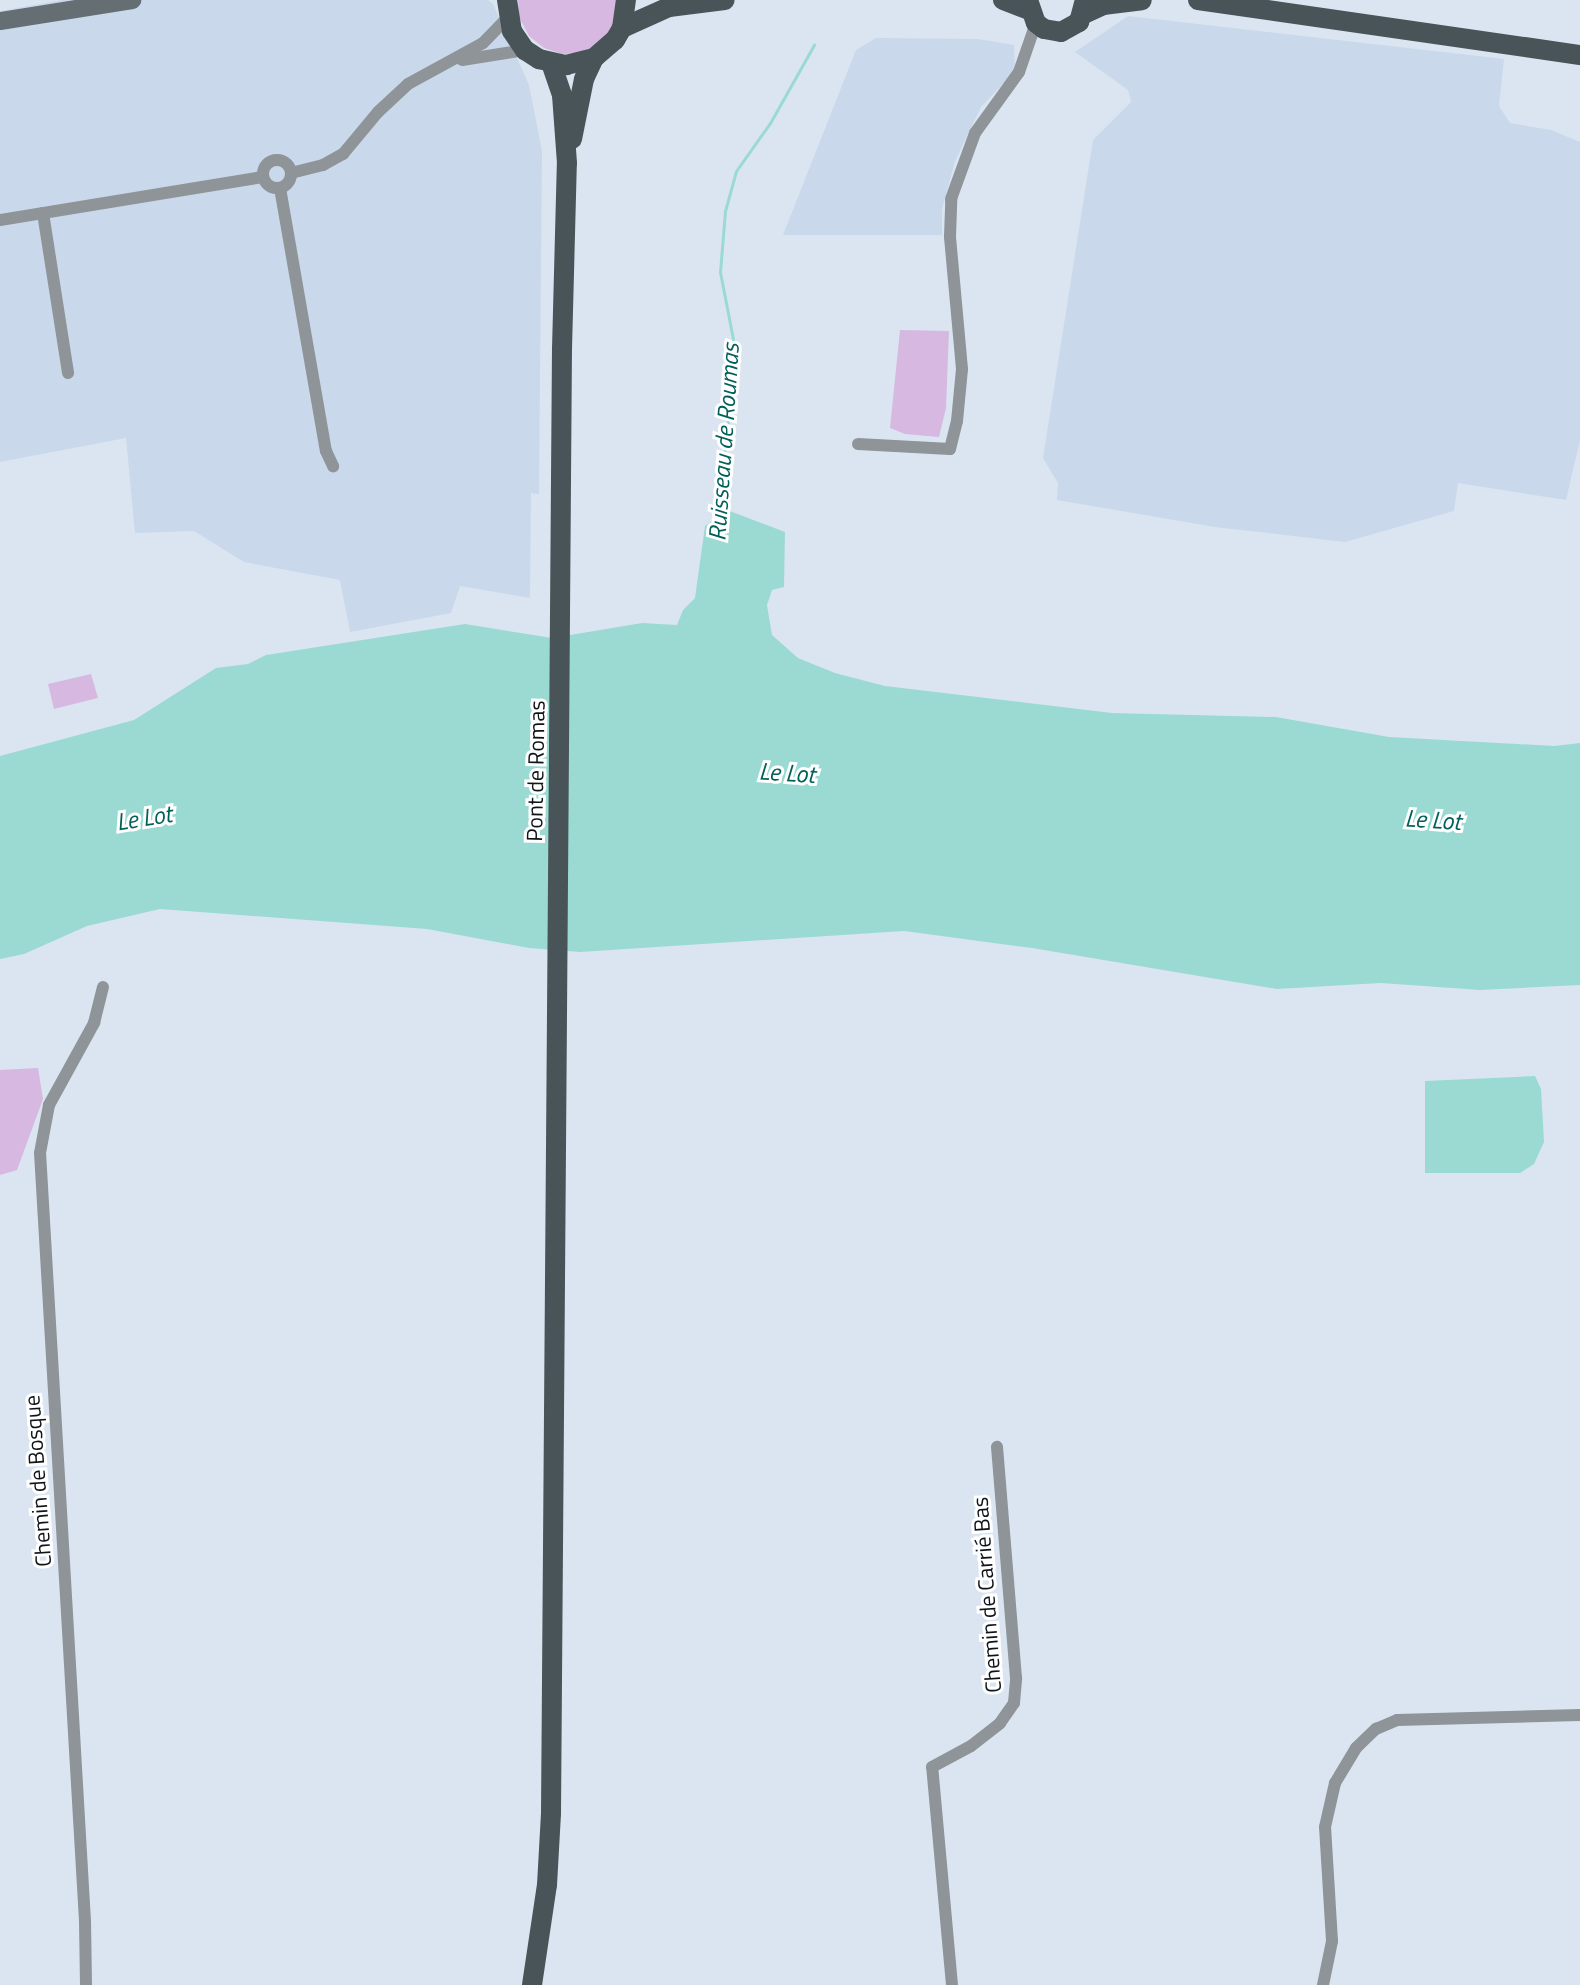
<!DOCTYPE html>
<meta charset="utf-8">
<style>
body{margin:0}
#map{position:relative;width:1580px;height:1985px;overflow:hidden;background:#dbe5f1;font-family:"Titillium Web",sans-serif}
div>[style]{position:absolute}
.built>*{inset:0;background:#c9d8ea}
.green>*{inset:0;background:#d6b8e1}
.water>*{inset:0;background:#9adad3}
.stream>*{height:3px;margin:-1.5px;padding:0 1.5px;transform-origin:1.5px;border-radius:1.5px;background:#9adad3}
.street>*{height:12px;margin:-6px;padding:0 6px;transform-origin:6px;border-radius:6px;background:#8e9497}
.street>.ring{margin:-6px;padding:0;box-sizing:content-box;background:none;border:12px solid #8e9497;border-radius:50%}
.secondary>*{height:18px;margin:-9px;padding:0 9px;transform-origin:9px;border-radius:9px;background:#656e72}
.primary>*{height:20px;margin:-10px;padding:0 10px;transform-origin:10px;border-radius:10px;background:#485457}
span{translate:-50% -50%;white-space:nowrap;text-align:center;line-height:1.15;-webkit-text-stroke:6px #fff;paint-order:stroke}
.street-label{font-size:22px;color:#101417}
.water-label{font-size:24px;color:#02605a;font-style:italic}
</style>
<div id="map">
<div class="built">
<div style="clip-path:polygon(62px 0,488px 0,493px 4px,529px 85px,542px 151px,539px 494px,531px 493px,530px 598px,460px 586px,451px 613px,350px 632px,340px 580px,244px 562px,194px 531px,135px 533px,126px 438px,0 462px,0 11px)"></div>
<div style="clip-path:polygon(1128px 16px,1504px 59px,1499px 106px,1510px 123px,1551px 130px,1580px 142px,1580px 440px,1566px 500px,1458px 483px,1454px 511px,1345px 542px,1215px 527px,1057px 500px,1058px 483px,1043px 458px,1093px 140px,1131px 102px,1128px 90px,1075px 52px)"></div>
<div style="clip-path:polygon(876px 38px,978px 39px,1014px 45px,1015px 71px,981px 107px,955px 161px,942px 209px,942px 235px,783px 235px,856px 50px)"></div>
</div>
<div class="green">
<div style="clip-path:polygon(518px 0,618px 0,618px 13px,611px 30px,598px 44px,581px 53px,562px 54px,544px 48px,529px 36px,519px 17px)"></div>
<div style="clip-path:polygon(900px 330px,949px 331px,946px 408px,939px 437px,905px 434px,890px 428px)"></div>
<div style="clip-path:polygon(91px 674px,98px 698px,54px 709px,48px 684px)"></div>
<div style="clip-path:polygon(38px 1068px,43px 1099px,17px 1170px,0 1175px,0 1070px)"></div>
</div>
<div class="water">
<div style="clip-path:polygon(727px 510px,785px 532px,784px 587px,772px 590px,767px 605px,772px 635px,798px 658px,835px 673px,885px 686px,1112px 713px,1276px 717px,1389px 737px,1554px 746px,1580px 743px,1580px 985px,1480px 990px,1381px 983px,1277px 989px,1032px 948px,904px 931px,580px 952px,529px 948px,427px 929px,160px 909px,87px 926px,24px 954px,0 959px,0 756px,134px 720px,216px 668px,248px 664px,266px 655px,465px 624px,552px 638px,642px 623px,677px 625px,683px 610px,695px 598px,705px 526px)"></div>
<div style="clip-path:polygon(1535px 1076px,1541px 1089px,1544px 1142px,1534px 1164px,1520px 1173px,1425px 1173px,1425px 1081px)"></div>
</div>
<div class="stream">
<div style="left:717px;top:519px;width:135px;rotate:-83.6deg"></div>
<div style="left:732px;top:385px;width:46px;rotate:-88.8deg"></div>
<div style="left:733px;top:339px;width:68px;rotate:-101deg"></div>
<div style="left:720px;top:272px;width:61px;rotate:-85.3deg"></div>
<div style="left:725px;top:211px;width:41px;rotate:-74.6deg"></div>
<div style="left:736px;top:171px;width:59px;rotate:-54.7deg"></div>
<div style="left:770px;top:123px;width:90px;rotate:-60.6deg"></div>
</div>
<div class="street">
<div style="left:462px;top:60px;width:64px;rotate:-9deg"></div>
<div class="ring" style="left:263px;top:160px;width:16px;height:16px"></div>
<div style="left:291px;top:173px;width:33px;rotate:-14deg"></div>
<div style="left:323px;top:165px;width:23px;rotate:-29deg"></div>
<div style="left:343px;top:154px;width:55px;rotate:-50.2deg"></div>
<div style="left:378px;top:112px;width:41px;rotate:-43deg"></div>
<div style="left:408px;top:84px;width:85px;rotate:-28.7deg"></div>
<div style="left:483px;top:43px;width:35px;rotate:-46deg"></div>
<div style="left:280px;top:188px;width:267px;rotate:80.1deg"></div>
<div style="left:326px;top:451px;width:17px;rotate:65deg"></div>
<div style="left:43px;top:213px;width:162px;rotate:81.1deg"></div>
<div style="left:0;top:220px;width:266px;rotate:-9.3deg"></div>
<div style="left:858px;top:444px;width:92px;rotate:3.1deg"></div>
<div style="left:950px;top:449px;width:29px;rotate:-76deg"></div>
<div style="left:957px;top:421px;width:52px;rotate:-84.5deg"></div>
<div style="left:962px;top:369px;width:133px;rotate:-95.2deg"></div>
<div style="left:950px;top:237px;width:38px;rotate:-88deg"></div>
<div style="left:951px;top:199px;width:70px;rotate:-70deg"></div>
<div style="left:975px;top:133px;width:75px;rotate:-54.2deg"></div>
<div style="left:1019px;top:72px;width:52px;rotate:-70.9deg"></div>
<div style="left:86px;top:1985px;width:64px;rotate:-90.9deg"></div>
<div style="left:85px;top:1921px;width:769px;rotate:-93.35deg"></div>
<div style="left:40px;top:1153px;width:49px;rotate:-79.4deg"></div>
<div style="left:49px;top:1105px;width:94px;rotate:-61.2deg"></div>
<div style="left:94px;top:1023px;width:37px;rotate:-76deg"></div>
<div style="left:952px;top:1985px;width:219px;rotate:-95.2deg"></div>
<div style="left:932px;top:1767px;width:44px;rotate:-28.3deg"></div>
<div style="left:971px;top:1746px;width:37px;rotate:-38deg"></div>
<div style="left:1000px;top:1723px;width:24px;rotate:-55deg"></div>
<div style="left:1014px;top:1703px;width:25px;rotate:-85deg"></div>
<div style="left:1016px;top:1678px;width:232px;rotate:-94.7deg"></div>
<div style="left:1323px;top:1985px;width:45px;rotate:-78.4deg"></div>
<div style="left:1332px;top:1941px;width:114px;rotate:-93.5deg"></div>
<div style="left:1325px;top:1827px;width:45px;rotate:-77.2deg"></div>
<div style="left:1335px;top:1783px;width:41px;rotate:-59deg"></div>
<div style="left:1356px;top:1748px;width:28px;rotate:-44deg"></div>
<div style="left:1376px;top:1729px;width:23px;rotate:-23deg"></div>
<div style="left:1397px;top:1720px;width:183px;rotate:-1.6deg"></div>
</div>
<div class="secondary">
<div style="left:0;top:21px;width:134px;rotate:-9deg"></div>
</div>
<div class="primary">
<div style="left:507px;top:0;width:31px;rotate:81deg"></div>
<div style="left:512px;top:31px;width:23px;rotate:56deg"></div>
<div style="left:525px;top:50px;width:17px;rotate:33deg"></div>
<div style="left:539px;top:59px;width:28px;rotate:13deg"></div>
<div style="left:566px;top:65px;width:29px;rotate:-14deg"></div>
<div style="left:594px;top:58px;width:28px;rotate:-41deg"></div>
<div style="left:615px;top:40px;width:14px;rotate:-60deg"></div>
<div style="left:622px;top:28px;width:28px;rotate:-82deg"></div>
<div style="left:1003px;top:0;width:28px;rotate:21deg"></div>
<div style="left:1028px;top:0;width:24px;rotate:71deg"></div>
<div style="left:1036px;top:23px;width:10px;rotate:37deg"></div>
<div style="left:1044px;top:29px;width:17px;rotate:10deg"></div>
<div style="left:1061px;top:32px;width:21px;rotate:-29deg"></div>
<div style="left:1079px;top:22px;width:23px;rotate:-75deg"></div>
<div style="left:1198px;top:0;width:386px;rotate:8.2deg"></div>
<div style="left:1084px;top:14px;width:21px;rotate:-25deg"></div>
<div style="left:1103px;top:5px;width:39px;rotate:-7deg"></div>
<div style="left:622px;top:28px;width:51px;rotate:-24.1deg"></div>
<div style="left:669px;top:7px;width:56px;rotate:-7.1deg"></div>
<div style="left:572px;top:139px;width:61px;rotate:-78.7deg"></div>
<div style="left:584px;top:79px;width:23px;rotate:-65deg"></div>
<div style="left:532px;top:1985px;width:101px;rotate:-81.5deg"></div>
<div style="left:547px;top:1885px;width:72px;rotate:-86.8deg"></div>
<div style="left:551px;top:1813px;width:1464px;rotate:-89.57deg"></div>
<div style="left:562px;top:349px;width:186px;rotate:-88.5deg"></div>
<div style="left:567px;top:163px;width:68px;rotate:-94.2deg"></div>
<div style="left:562px;top:95px;width:34px;rotate:-109deg"></div>
</div>
<div class="street-label">
<span style="left:536px;top:771px;rotate:-89deg">Pont de Romas</span>
<span style="left:38px;top:1481px;rotate:-94deg">Chemin de Bosque</span>
<span style="left:987px;top:1595px;rotate:-94deg">Chemin de Carrié Bas</span>
</div>
<div class="water-label">
<span style="left:724px;top:442px;rotate:-86deg">Ruisseau de Roumas</span>
<span style="left:787px;top:773px;rotate:4deg">Le Lot</span>
<span style="left:144px;top:818px;rotate:-9deg">Le Lot</span>
<span style="left:1433px;top:820px;rotate:4deg">Le Lot</span>
</div>
</div>
